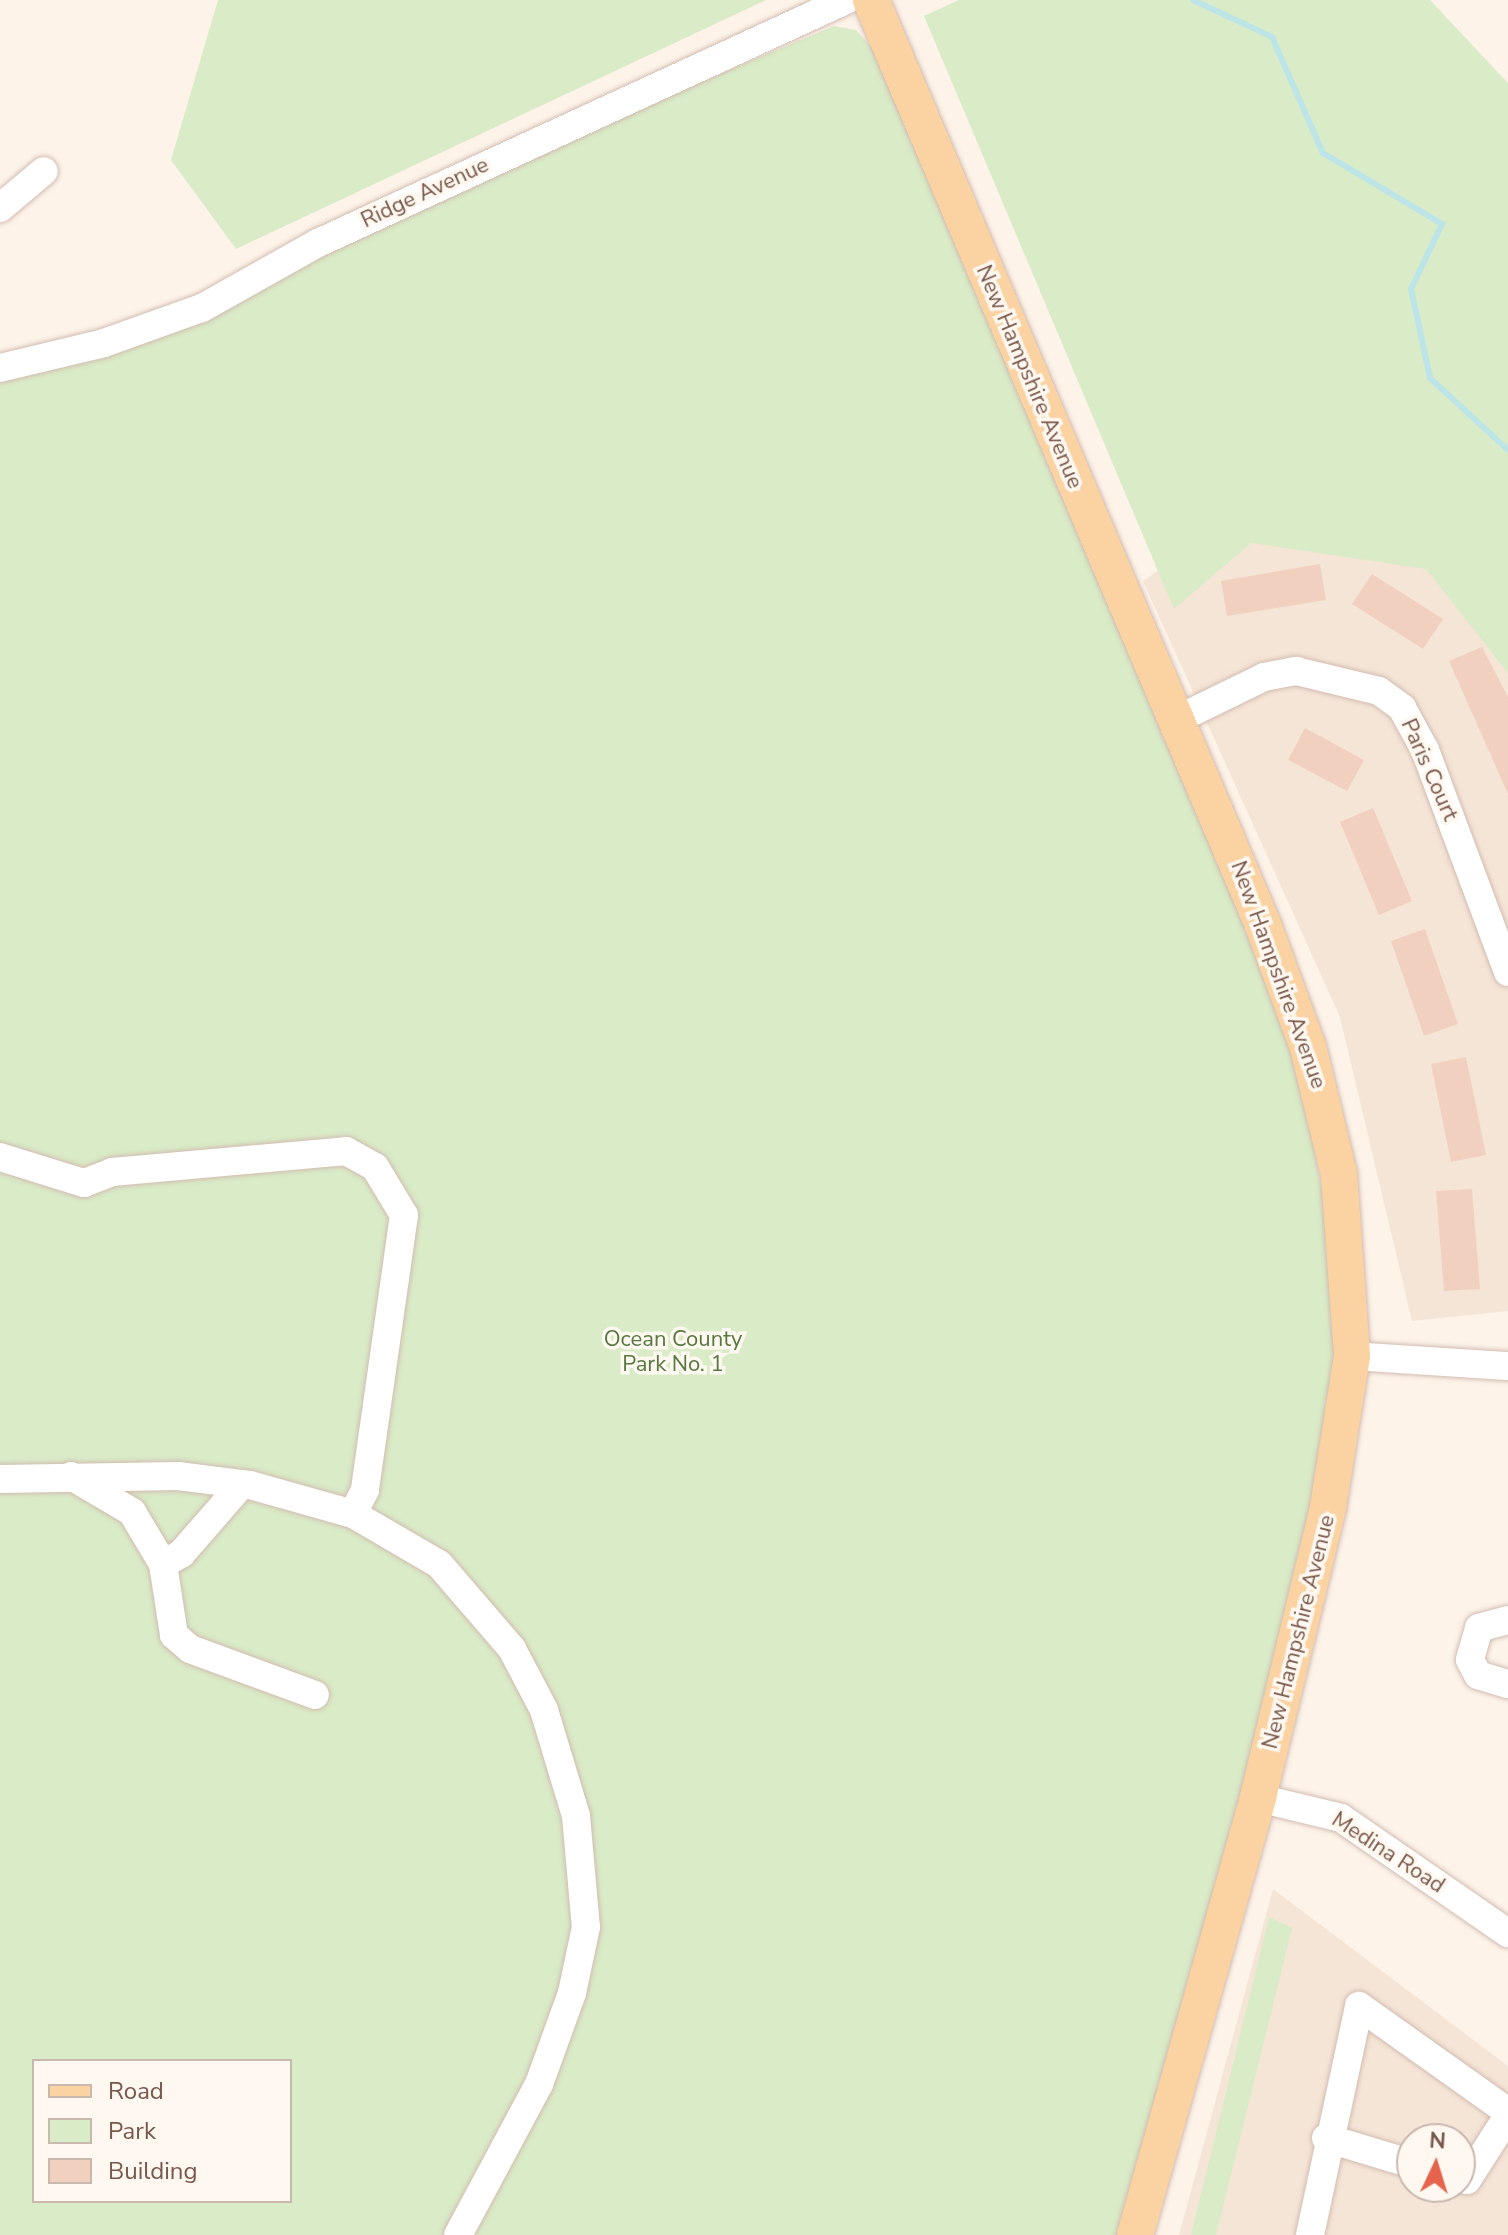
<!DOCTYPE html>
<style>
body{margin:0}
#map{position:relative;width:1508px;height:2235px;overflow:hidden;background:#fdf3e9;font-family:"Nunito Sans",sans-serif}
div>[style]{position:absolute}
.residential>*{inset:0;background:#f5e5d7}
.green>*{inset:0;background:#d9ebc7}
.stream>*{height:6px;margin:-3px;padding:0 3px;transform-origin:3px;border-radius:3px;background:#bde5e7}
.building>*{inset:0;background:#f2d0c0}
.roads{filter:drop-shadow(0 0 2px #d2bcb1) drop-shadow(0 0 2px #d2bcb1)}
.minor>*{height:28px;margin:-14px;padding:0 14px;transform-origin:14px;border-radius:14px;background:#fff}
.major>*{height:36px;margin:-18px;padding:0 18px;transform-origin:18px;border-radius:18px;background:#fbd2a2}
span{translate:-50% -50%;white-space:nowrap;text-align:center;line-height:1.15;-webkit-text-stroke:7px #fff8f0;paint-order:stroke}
.street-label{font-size:22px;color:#78584c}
.park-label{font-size:22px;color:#567841}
.legend{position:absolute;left:32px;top:2059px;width:260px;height:144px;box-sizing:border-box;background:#fff8f0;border:2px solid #c9b8ae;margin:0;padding:10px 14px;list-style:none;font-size:24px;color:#78584c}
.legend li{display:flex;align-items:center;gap:16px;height:40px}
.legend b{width:40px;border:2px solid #c9b8ae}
.north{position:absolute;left:1396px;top:2123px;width:80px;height:80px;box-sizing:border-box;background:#fff8f0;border:2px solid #c9b8ae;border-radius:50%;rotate:4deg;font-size:22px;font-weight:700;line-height:32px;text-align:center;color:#78584c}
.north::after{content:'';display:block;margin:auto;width:28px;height:36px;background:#e6634e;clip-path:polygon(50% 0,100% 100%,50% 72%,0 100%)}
</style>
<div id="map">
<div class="residential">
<div style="clip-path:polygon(1401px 506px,1508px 627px,1508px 1311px,1412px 1321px,1340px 1017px,1143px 581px,1241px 515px)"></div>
<div style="clip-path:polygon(evenodd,1273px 1889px,1508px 2066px,1508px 2235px,1179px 2235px,1273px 1889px,1412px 2139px,1460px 2139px,1460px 2187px,1412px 2187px,1412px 2139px)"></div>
</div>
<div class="green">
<div style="clip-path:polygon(218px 0,766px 0,236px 249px,171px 160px)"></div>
<div style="clip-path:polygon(959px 0,1430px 0,1508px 83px,1508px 673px,1426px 569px,1251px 543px,1174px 609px,924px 16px)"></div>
<div style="clip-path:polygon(evenodd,834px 26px,856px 30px,872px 48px,1296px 1049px,1352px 1356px,1135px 2235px,0 2235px,0 368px,104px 343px,318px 243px,834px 26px,34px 2061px,290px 2061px,290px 2201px,34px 2201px,34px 2061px)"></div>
<div style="clip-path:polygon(1269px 1917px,1292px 1928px,1216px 2235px,1191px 2235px)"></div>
</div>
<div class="stream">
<div style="left:1193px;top:0;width:87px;rotate:25.1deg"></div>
<div style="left:1272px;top:37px;width:127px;rotate:66.3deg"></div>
<div style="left:1323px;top:153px;width:139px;rotate:30.8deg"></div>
<div style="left:1442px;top:224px;width:72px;rotate:115.5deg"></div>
<div style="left:1411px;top:289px;width:91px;rotate:77.9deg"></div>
<div style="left:1430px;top:378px;width:106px;rotate:42.7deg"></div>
</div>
<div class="building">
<div style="clip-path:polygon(1320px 564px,1326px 600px,1227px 616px,1221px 581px)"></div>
<div style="clip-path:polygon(1372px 574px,1443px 619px,1423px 649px,1352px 604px)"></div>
<div style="clip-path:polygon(1482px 647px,1508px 697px,1508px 794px,1449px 661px)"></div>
<div style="clip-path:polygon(1305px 728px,1364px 760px,1347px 791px,1288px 760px)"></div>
<div style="clip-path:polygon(1373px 808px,1412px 901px,1379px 915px,1340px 822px)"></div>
<div style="clip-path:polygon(1425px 929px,1458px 1024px,1424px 1036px,1391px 941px)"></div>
<div style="clip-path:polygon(1466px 1057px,1486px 1155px,1451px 1162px,1431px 1064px)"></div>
<div style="clip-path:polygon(1472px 1189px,1480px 1289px,1444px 1291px,1436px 1191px)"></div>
</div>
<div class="roads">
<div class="minor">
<div style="left:0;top:208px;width:57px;rotate:-40.1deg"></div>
<div style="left:0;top:368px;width:107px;rotate:-13.5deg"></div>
<div style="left:104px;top:343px;width:104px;rotate:-19.7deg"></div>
<div style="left:202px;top:308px;width:133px;rotate:-29.3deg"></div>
<div style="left:318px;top:243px;width:581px;rotate:-24.71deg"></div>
<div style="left:1176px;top:720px;width:98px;rotate:-26deg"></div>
<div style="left:1264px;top:677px;width:33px;rotate:-11deg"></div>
<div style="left:1296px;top:671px;width:85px;rotate:13.5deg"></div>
<div style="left:1379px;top:691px;width:29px;rotate:36deg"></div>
<div style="left:1402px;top:708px;width:48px;rotate:61.3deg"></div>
<div style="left:1425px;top:750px;width:237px;rotate:69.5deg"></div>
<div style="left:0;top:1157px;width:88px;rotate:17.2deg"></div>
<div style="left:84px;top:1183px;width:30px;rotate:-21deg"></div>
<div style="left:112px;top:1172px;width:235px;rotate:-5.1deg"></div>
<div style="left:346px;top:1151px;width:33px;rotate:29deg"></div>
<div style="left:375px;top:1167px;width:56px;rotate:58.9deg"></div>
<div style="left:404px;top:1215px;width:278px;rotate:98.1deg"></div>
<div style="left:365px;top:1490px;width:27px;rotate:117deg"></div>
<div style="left:1352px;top:1356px;width:156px;rotate:3.7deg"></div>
<div style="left:71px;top:1476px;width:71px;rotate:30.5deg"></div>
<div style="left:132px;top:1512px;width:61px;rotate:59.2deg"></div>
<div style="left:163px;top:1564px;width:21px;rotate:-29deg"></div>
<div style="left:181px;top:1554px;width:93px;rotate:-48.9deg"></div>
<div style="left:0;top:1479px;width:178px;rotate:-1deg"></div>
<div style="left:178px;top:1476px;width:73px;rotate:7.1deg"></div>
<div style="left:250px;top:1485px;width:107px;rotate:15.7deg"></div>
<div style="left:353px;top:1514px;width:99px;rotate:30.2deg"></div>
<div style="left:439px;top:1564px;width:112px;rotate:49.3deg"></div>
<div style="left:512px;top:1649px;width:69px;rotate:62.3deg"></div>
<div style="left:544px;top:1710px;width:111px;rotate:73.2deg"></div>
<div style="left:576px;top:1816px;width:111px;rotate:84.9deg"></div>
<div style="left:586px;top:1927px;width:67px;rotate:102deg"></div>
<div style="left:572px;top:1993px;width:97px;rotate:109.9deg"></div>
<div style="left:539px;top:2084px;width:171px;rotate:118.2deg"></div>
<div style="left:163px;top:1564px;width:72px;rotate:81.2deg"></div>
<div style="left:174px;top:1635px;width:21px;rotate:41deg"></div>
<div style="left:190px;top:1649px;width:133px;rotate:20.2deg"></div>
<div style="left:1508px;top:1620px;width:30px;rotate:165deg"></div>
<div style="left:1479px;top:1628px;width:33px;rotate:106deg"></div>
<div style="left:1470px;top:1660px;width:17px;rotate:62deg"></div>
<div style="left:1478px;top:1675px;width:31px;rotate:17deg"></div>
<div style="left:1258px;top:1798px;width:85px;rotate:13.5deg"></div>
<div style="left:1341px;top:1818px;width:203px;rotate:34.6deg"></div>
<div style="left:1326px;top:2138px;width:90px;rotate:16.8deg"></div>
<div style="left:1460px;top:2178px;width:7px;rotate:16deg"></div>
<div style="left:1467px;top:2180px;width:76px;rotate:-57.4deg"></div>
<div style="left:1310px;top:2235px;width:234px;rotate:-77.9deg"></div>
<div style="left:1359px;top:2006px;width:183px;rotate:35.4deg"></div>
</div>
<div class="major">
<div style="left:871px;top:0;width:1005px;rotate:67.03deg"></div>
<div style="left:1263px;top:925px;width:130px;rotate:69.8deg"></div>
<div style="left:1308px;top:1047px;width:131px;rotate:76.3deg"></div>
<div style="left:1339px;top:1174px;width:182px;rotate:85.9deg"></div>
<div style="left:1352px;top:1356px;width:154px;rotate:99deg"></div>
<div style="left:1328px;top:1508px;width:298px;rotate:103.6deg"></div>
<div style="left:1258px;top:1798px;width:454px;rotate:105.7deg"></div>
</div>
</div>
<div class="street-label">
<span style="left:425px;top:193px;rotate:-25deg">Ridge Avenue</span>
<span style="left:1029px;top:377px;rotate:67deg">New Hampshire Avenue</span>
<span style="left:1429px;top:770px;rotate:66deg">Paris Court</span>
<span style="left:1278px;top:975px;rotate:70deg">New Hampshire Avenue</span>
<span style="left:1299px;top:1632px;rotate:-76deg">New Hampshire Avenue</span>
<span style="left:1388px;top:1853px;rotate:33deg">Medina Road</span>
</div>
<div class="park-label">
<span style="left:673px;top:1352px">Ocean County<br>Park No. 1</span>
</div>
<ul class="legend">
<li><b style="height:10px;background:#fbd2a2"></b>Road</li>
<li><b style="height:22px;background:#d9ebc7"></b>Park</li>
<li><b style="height:22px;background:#f2d0c0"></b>Building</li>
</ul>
<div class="north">N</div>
</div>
